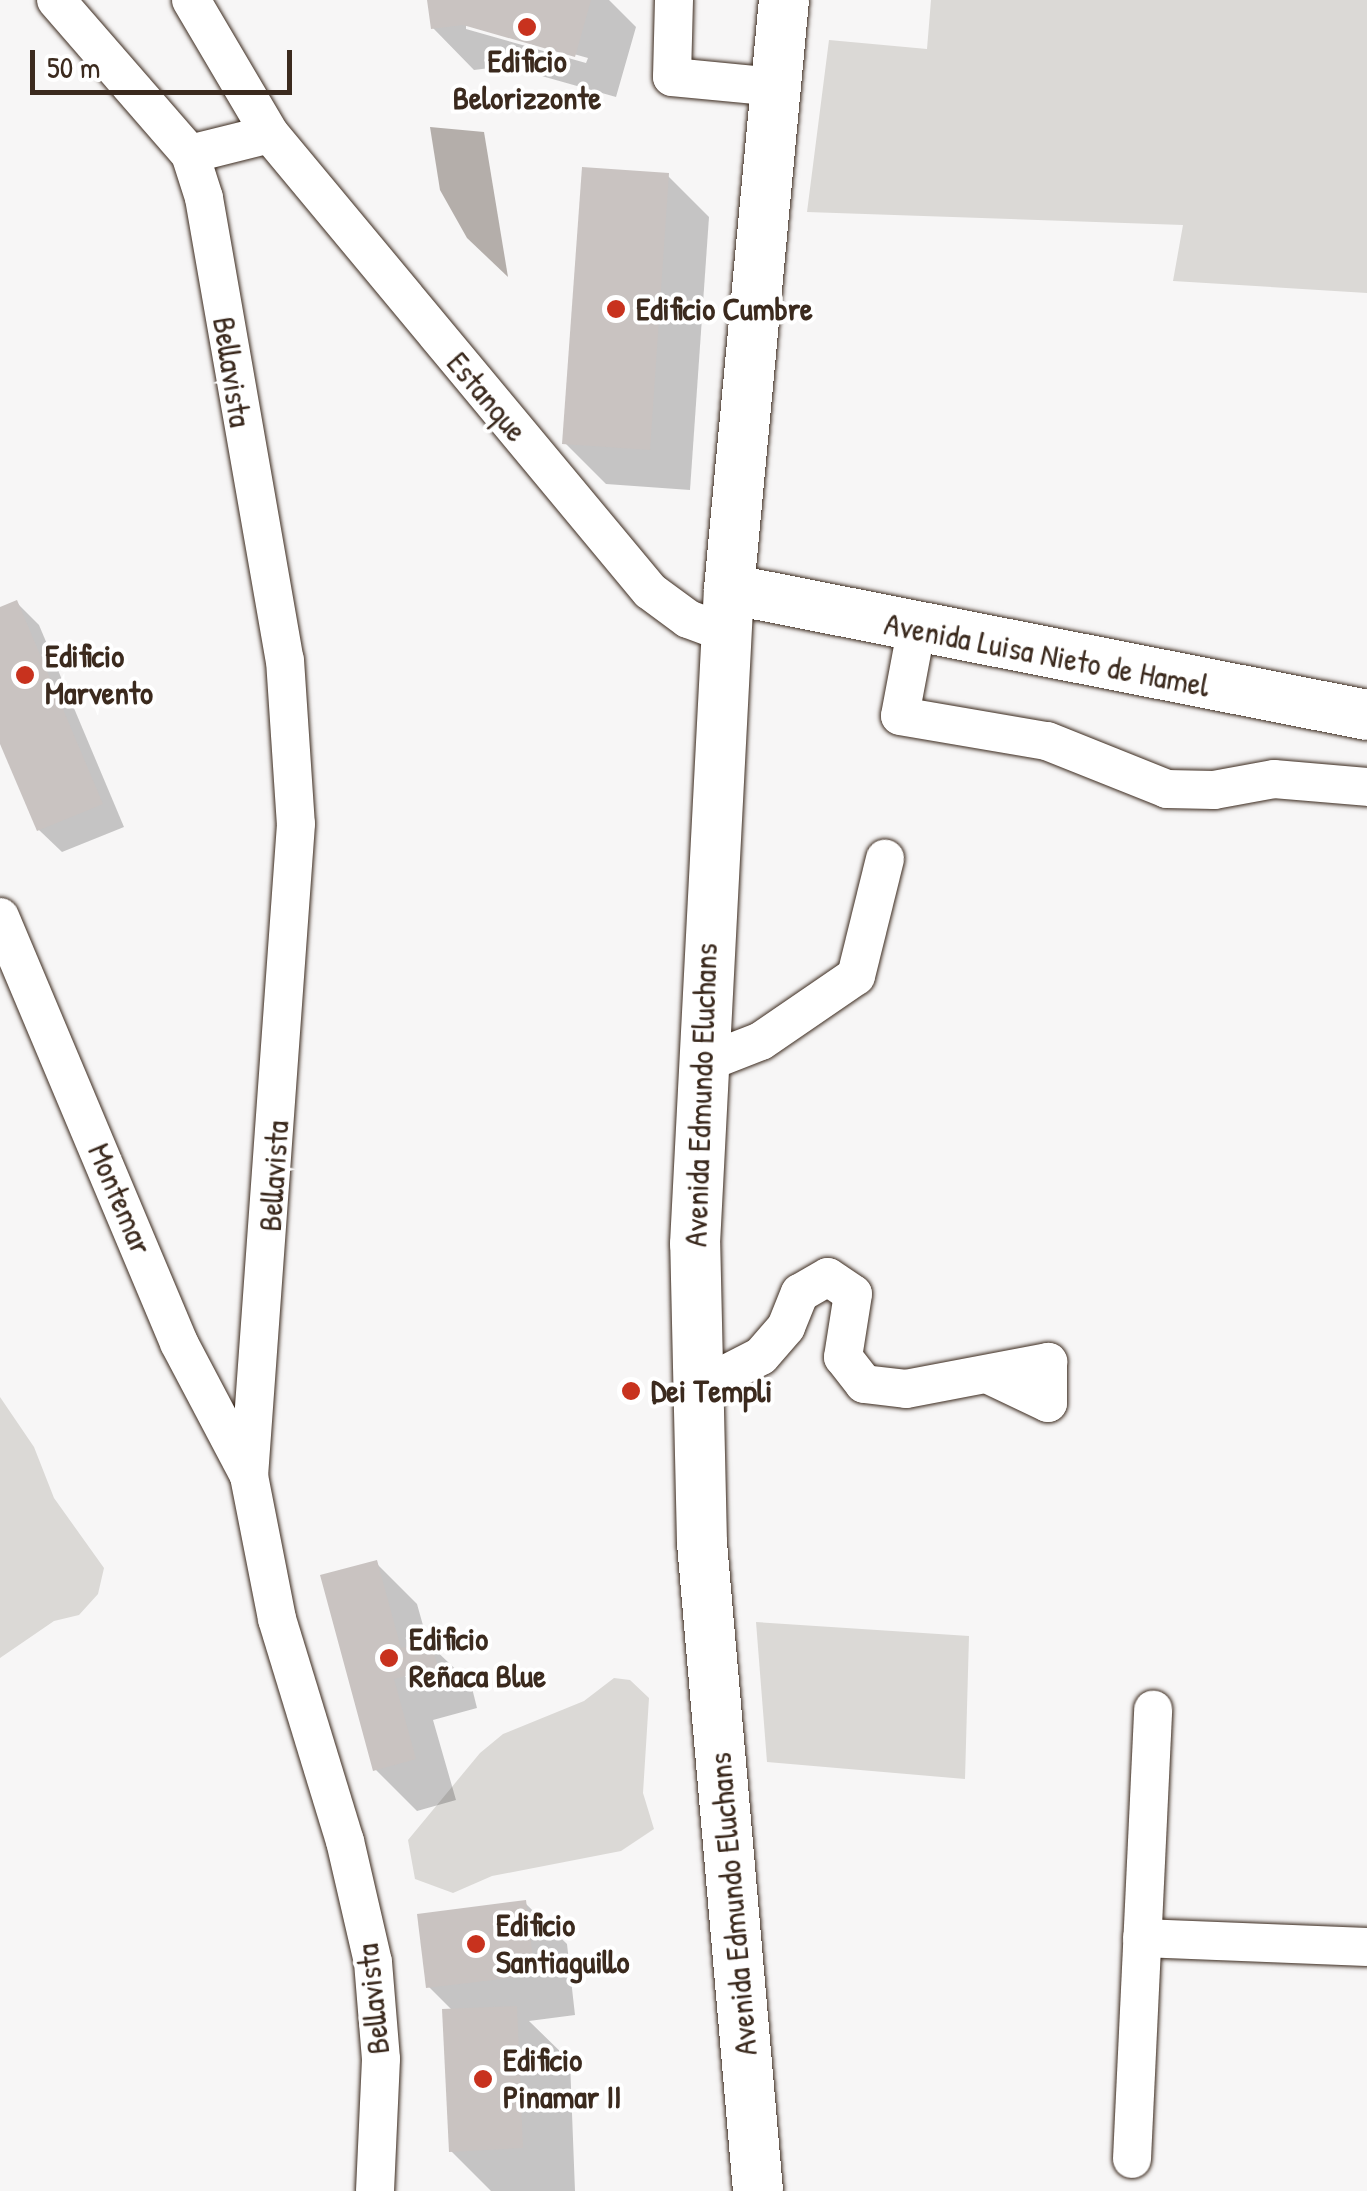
<!DOCTYPE html>
<meta charset="utf-8">
<style>
body{margin:0}
#map{position:relative;width:1367px;height:2191px;overflow:hidden;background:#f7f6f6;font-family:"Patrick Hand",sans-serif}
div>[style]{position:absolute}
.green>*{inset:0;background:#dbd9d6}
.water>*{inset:0;background:#b4aeaa}
.shadow>*{inset:0;background:#0003}
.building>*{inset:0;background:#c9c3c1}
.roads{filter:drop-shadow(0 0 2px #3b2a1e) drop-shadow(0 0 2px #3b2a1e)}
.minor>*{height:38px;margin:-19px;padding:0 19px;transform-origin:19px;border-radius:19px;background:#fff}
.major>*{height:50px;margin:-25px;padding:0 25px;transform-origin:25px;border-radius:25px;background:#fff}
.dots>*{width:28px;height:28px;translate:-50% -50%;box-sizing:border-box;border:5px solid #fff;border-radius:50%}
span{translate:-50% -50%;white-space:nowrap;text-align:center;line-height:1.15;-webkit-text-stroke:8px #fff;paint-order:stroke}
.poi-label{font-size:32px;color:#3b2a1e;font-weight:700}
.left{translate:0 -50%;text-align:left}
.street-label{font-size:32px;color:#3b2a1e}
.scale{position:absolute;left:30px;top:50px;width:262px;height:45px;box-sizing:border-box;border:5px solid #3b2a1e;border-top:0;padding-left:12px;font-size:30px;line-height:35px;white-space:nowrap;color:#3b2a1e;-webkit-text-stroke:8px #fff;paint-order:stroke}
</style>
<div id="map">
<div class="green">
<div style="clip-path:polygon(931px 0,1367px 0,1367px 293px,1173px 281px,1183px 225px,807px 212px,829px 40px,927px 49px)"></div>
<div style="clip-path:polygon(0 1397px,34px 1447px,54px 1498px,104px 1568px,98px 1594px,79px 1615px,54px 1621px,0 1658px)"></div>
<div style="clip-path:polygon(756px 1622px,969px 1636px,965px 1779px,767px 1762px)"></div>
<div style="clip-path:polygon(614px 1678px,630px 1680px,649px 1698px,643px 1793px,654px 1829px,621px 1851px,492px 1876px,453px 1893px,415px 1879px,408px 1840px,480px 1753px,503px 1734px,584px 1701px)"></div>
</div>
<div class="water">
<div style="clip-path:polygon(430px 127px,484px 132px,508px 277px,467px 238px,440px 190px)"></div>
</div>
<div class="shadow">
<div style="clip-path:polygon(evenodd,430px 0,609px 0,636px 27px,616px 97px,506px 66px,474px 70px,433px 28px,430px 0,466px 24px,588px 58px,586px 63px,466px 29px,466px 24px)"></div>
<div style="clip-path:polygon(668px 176px,709px 217px,690px 490px,606px 484px,565px 443px)"></div>
<div style="clip-path:polygon(17px 603px,39px 625px,124px 827px,62px 852px,39px 830px,0 737px,0 610px)"></div>
<div style="clip-path:polygon(376px 1563px,417px 1604px,428px 1643px,471px 1684px,477px 1708px,433px 1720px,456px 1800px,417px 1811px,375px 1769px)"></div>
<div style="clip-path:polygon(525px 1903px,567px 1944px,575px 2015px,529px 2021px,570px 2061px,575px 2191px,491px 2191px,451px 2151px,453px 2011px,428px 1986px)"></div>
</div>
<div class="building">
<div style="clip-path:polygon(427px 0,591px 0,575px 57px,463px 25px,431px 29px)"></div>
<div style="clip-path:polygon(582px 167px,669px 173px,650px 450px,562px 444px)"></div>
<div style="clip-path:polygon(17px 600px,103px 804px,37px 831px,0 744px,0 607px)"></div>
<div style="clip-path:polygon(377px 1560px,401px 1648px,430px 1640px,438px 1667px,394px 1679px,416px 1759px,373px 1771px,320px 1575px)"></div>
<div style="clip-path:polygon(526px 1900px,535px 1975px,426px 1988px,417px 1914px)"></div>
<div style="clip-path:polygon(517px 2006px,523px 2148px,449px 2152px,442px 2009px)"></div>
</div>
<div class="roads">
<div class="minor">
<div style="left:56px;top:0;width:204px;rotate:49deg"></div>
<div style="left:190px;top:154px;width:46px;rotate:72.3deg"></div>
<div style="left:204px;top:198px;width:469px;rotate:80.1deg"></div>
<div style="left:285px;top:660px;width:164px;rotate:86.2deg"></div>
<div style="left:296px;top:824px;width:654px;rotate:94.12deg"></div>
<div style="left:249px;top:1476px;width:146px;rotate:78.9deg"></div>
<div style="left:277px;top:1619px;width:232px;rotate:73deg"></div>
<div style="left:345px;top:1841px;width:124px;rotate:77deg"></div>
<div style="left:373px;top:1962px;width:97px;rotate:85.3deg"></div>
<div style="left:381px;top:2059px;width:132px;rotate:92.6deg"></div>
<div style="left:191px;top:0;width:156px;rotate:59.5deg"></div>
<div style="left:270px;top:134px;width:594px;rotate:50.26deg"></div>
<div style="left:650px;top:591px;width:47px;rotate:36.4deg"></div>
<div style="left:688px;top:619px;width:40px;rotate:20.2deg"></div>
<div style="left:674px;top:0;width:77px;rotate:91.5deg"></div>
<div style="left:672px;top:77px;width:103px;rotate:5.5deg"></div>
<div style="left:190px;top:154px;width:82px;rotate:-14deg"></div>
<div style="left:916px;top:631px;width:86px;rotate:100.7deg"></div>
<div style="left:900px;top:716px;width:149px;rotate:9.7deg"></div>
<div style="left:1047px;top:741px;width:129px;rotate:21.8deg"></div>
<div style="left:1167px;top:789px;width:47px;rotate:1.2deg"></div>
<div style="left:1214px;top:790px;width:61px;rotate:-10.4deg"></div>
<div style="left:1274px;top:779px;width:93px;rotate:4.9deg"></div>
<div style="left:0;top:917px;width:462px;rotate:67.2deg"></div>
<div style="left:179px;top:1343px;width:150px;rotate:62.2deg"></div>
<div style="left:702px;top:1064px;width:63px;rotate:-21.3deg"></div>
<div style="left:761px;top:1041px;width:115px;rotate:-34.4deg"></div>
<div style="left:856px;top:976px;width:121px;rotate:-76.1deg"></div>
<div style="left:695px;top:1390px;width:74px;rotate:-27.3deg"></div>
<div style="left:761px;top:1356px;width:38px;rotate:-49deg"></div>
<div style="left:786px;top:1327px;width:37px;rotate:-68deg"></div>
<div style="left:800px;top:1293px;width:32px;rotate:-30deg"></div>
<div style="left:828px;top:1277px;width:30px;rotate:34deg"></div>
<div style="left:853px;top:1294px;width:64px;rotate:99deg"></div>
<div style="left:843px;top:1357px;width:34px;rotate:52deg"></div>
<div style="left:864px;top:1384px;width:42px;rotate:6.8deg"></div>
<div style="left:906px;top:1389px;width:145px;rotate:-10.8deg"></div>
<div style="left:1048px;top:1362px;width:41px;rotate:90deg"></div>
<div style="left:1048px;top:1403px;width:61px;rotate:-154.7deg"></div>
<div style="left:1142px;top:1938px;width:225px;rotate:2.3deg"></div>
<div style="left:1132px;top:2159px;width:450px;rotate:-87.3deg"></div>
</div>
<div class="major">
<div style="left:729px;top:589px;width:650px;rotate:11.17deg"></div>
<div style="left:758px;top:2191px;width:650px;rotate:-94.94deg"></div>
<div style="left:702px;top:1543px;width:299px;rotate:-91.3deg"></div>
<div style="left:695px;top:1244px;width:656px;rotate:-87.03deg"></div>
<div style="left:729px;top:589px;width:592px;rotate:-84.67deg"></div>
</div>
</div>
<div class="dots">
<div style="left:527px;top:27px;background:#c8321e"></div>
<div style="left:616px;top:309px;background:#c8321e"></div>
<div style="left:25px;top:675px;background:#c8321e"></div>
<div style="left:631px;top:1391px;background:#c8321e"></div>
<div style="left:389px;top:1658px;background:#c8321e"></div>
<div style="left:476px;top:1944px;background:#c8321e"></div>
<div style="left:483px;top:2079px;background:#c8321e"></div>
</div>
<div class="poi-label">
<span style="left:527px;top:80px">Edificio<br>Belorizzonte</span>
<span class="left" style="left:636px;top:309px">Edificio Cumbre</span>
<span class="left" style="left:45px;top:675px">Edificio<br>Marvento</span>
<span class="left" style="left:651px;top:1391px">Dei Templi</span>
<span class="left" style="left:409px;top:1658px">Edificio<br>Reñaca Blue</span>
<span class="left" style="left:496px;top:1944px">Edificio<br>Santiaguillo</span>
<span class="left" style="left:503px;top:2079px">Edificio<br>Pinamar II</span>
</div>
<div class="street-label">
<span style="left:232px;top:372px;rotate:81deg">Bellavista</span>
<span style="left:487px;top:397px;rotate:50deg">Estanque</span>
<span style="left:1047px;top:655px;rotate:11deg">Avenida Luisa Nieto de Hamel</span>
<span style="left:701px;top:1095px;rotate:-88deg">Avenida Edmundo Eluchans</span>
<span style="left:274px;top:1176px;rotate:-86deg">Bellavista</span>
<span style="left:120px;top:1199px;rotate:67deg">Montemar</span>
<span style="left:733px;top:1904px;rotate:-95deg">Avenida Edmundo Eluchans</span>
<span style="left:373px;top:1999px;rotate:-96deg">Bellavista</span>
</div>
<div class="scale">50 m</div>
</div>
